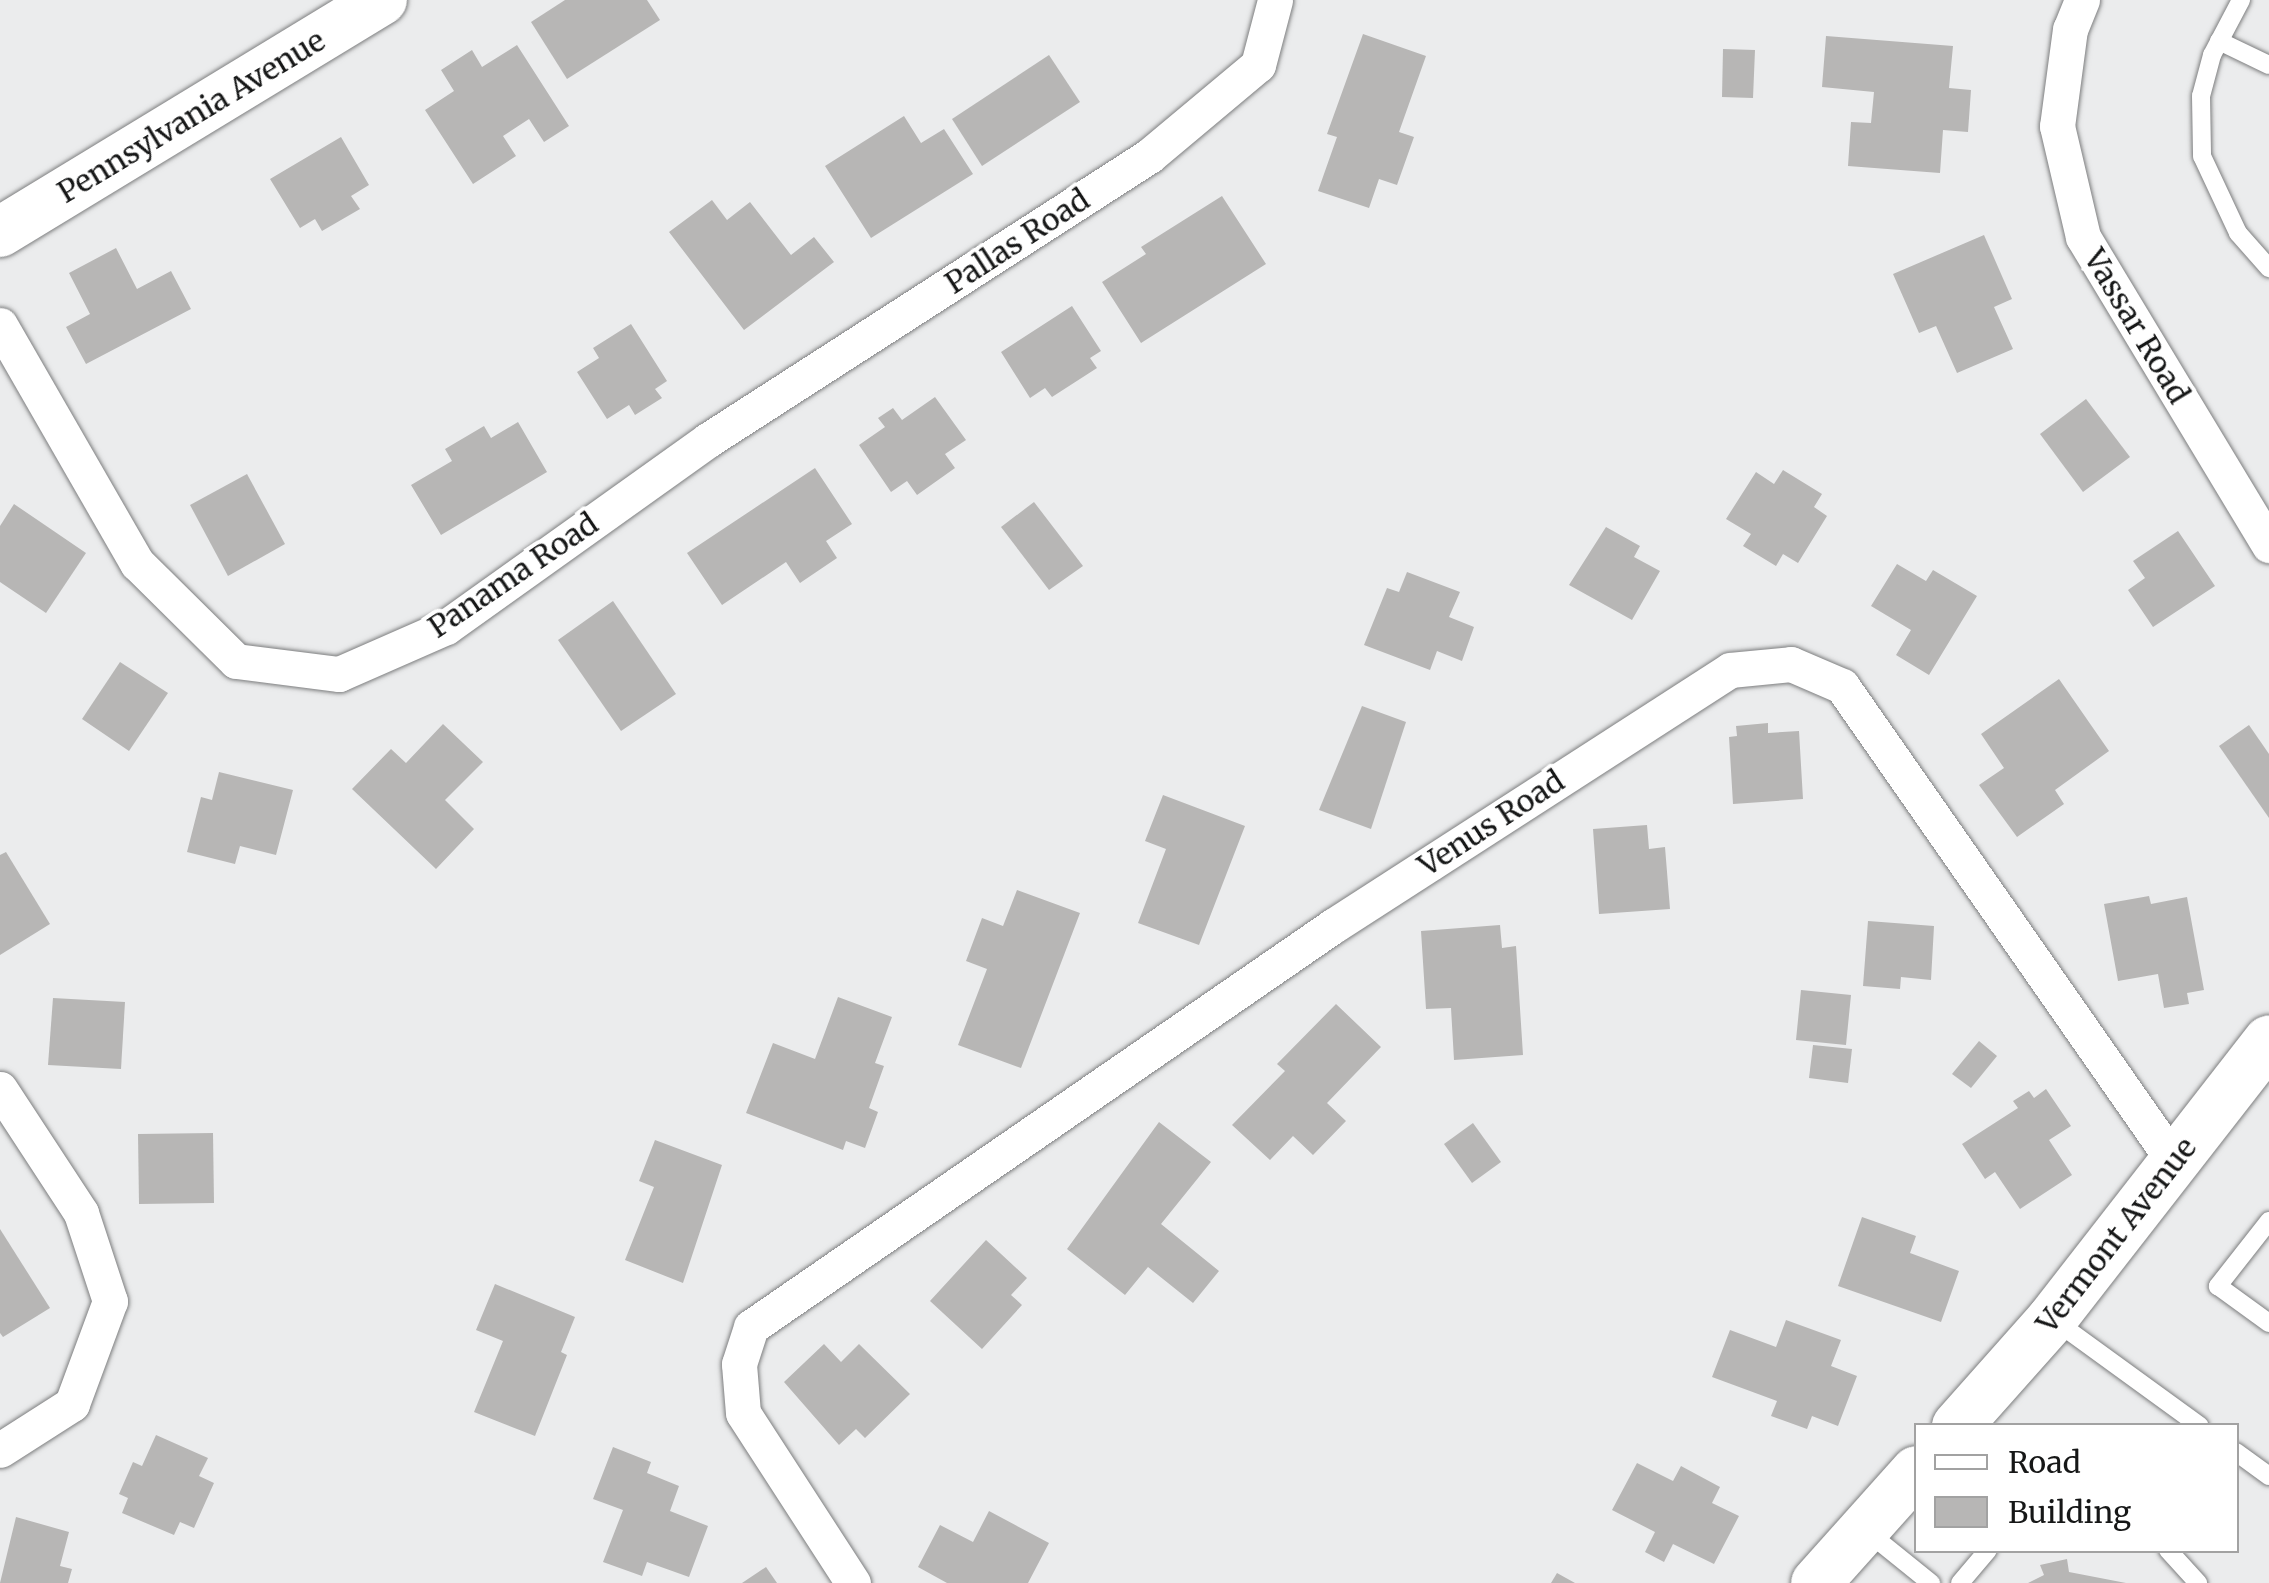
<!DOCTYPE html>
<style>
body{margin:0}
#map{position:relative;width:2269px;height:1583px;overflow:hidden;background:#ebeced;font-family:Merriweather,serif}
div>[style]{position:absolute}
.building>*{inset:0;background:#b7b6b5}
.roads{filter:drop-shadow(0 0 2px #7d7e7f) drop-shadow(0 0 2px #7d7e7f)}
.lane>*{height:18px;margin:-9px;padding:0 9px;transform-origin:9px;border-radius:9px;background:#fff}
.street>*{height:35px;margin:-17.5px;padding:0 17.5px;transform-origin:17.5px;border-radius:17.5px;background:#fff}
.secondary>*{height:50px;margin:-25px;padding:0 25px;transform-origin:25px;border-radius:25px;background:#fff}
span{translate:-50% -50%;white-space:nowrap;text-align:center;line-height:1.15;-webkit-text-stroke:8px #fff;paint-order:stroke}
.street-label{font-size:30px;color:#161717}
.legend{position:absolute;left:1914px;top:1423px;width:325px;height:130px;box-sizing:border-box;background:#fff;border:2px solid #a2a2a2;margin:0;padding:12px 18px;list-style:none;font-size:30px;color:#161717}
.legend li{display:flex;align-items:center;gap:20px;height:50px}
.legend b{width:50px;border:2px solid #a2a2a2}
</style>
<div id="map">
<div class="building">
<div style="clip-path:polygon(565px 0,647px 0,660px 20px,567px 79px,531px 22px)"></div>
<div style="clip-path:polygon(1363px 34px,1426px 56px,1399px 132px,1414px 137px,1397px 185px,1379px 179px,1369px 208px,1318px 191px,1337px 137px,1327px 134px)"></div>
<div style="clip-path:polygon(1826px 36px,1953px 46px,1949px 88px,1971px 90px,1968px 132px,1943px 130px,1940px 173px,1848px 166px,1851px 122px,1871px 123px,1874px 92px,1822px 87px)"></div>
<div style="clip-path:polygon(517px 45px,569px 126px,544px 142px,529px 119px,503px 136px,516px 156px,473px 184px,425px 110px,454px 91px,441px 70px,472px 50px,482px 67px)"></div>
<div style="clip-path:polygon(1723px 49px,1755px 50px,1753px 98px,1722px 97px)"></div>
<div style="clip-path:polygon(1049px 55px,1080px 102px,982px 166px,952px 119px)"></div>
<div style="clip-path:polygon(904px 116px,921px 143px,944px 129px,973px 174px,871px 238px,825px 166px)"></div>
<div style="clip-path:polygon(341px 137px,369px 185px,351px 196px,360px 209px,322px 231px,315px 219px,300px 228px,270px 179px)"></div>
<div style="clip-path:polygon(1222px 196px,1266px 264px,1141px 343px,1102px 282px,1146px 254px,1141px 247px)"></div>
<div style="clip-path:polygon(712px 200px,727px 220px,750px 202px,791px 255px,814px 237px,834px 262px,744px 330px,669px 232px)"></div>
<div style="clip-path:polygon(1984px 235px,2012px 299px,1994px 307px,2013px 349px,1957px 373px,1936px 326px,1919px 333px,1893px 274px)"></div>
<div style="clip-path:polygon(116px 248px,137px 289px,171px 271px,191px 309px,86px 364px,66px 327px,90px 314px,69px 273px)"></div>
<div style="clip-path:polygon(1072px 306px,1101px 351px,1090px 358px,1097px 368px,1052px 397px,1045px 388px,1030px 398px,1001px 352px)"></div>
<div style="clip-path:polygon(631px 324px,667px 381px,655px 389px,662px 398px,635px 415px,629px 405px,607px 419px,577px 372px,599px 358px,593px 348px)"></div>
<div style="clip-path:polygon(935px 397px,966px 440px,945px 454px,955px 468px,917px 495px,907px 481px,891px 492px,859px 445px,885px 427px,878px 418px,893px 408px,902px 420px)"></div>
<div style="clip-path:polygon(2086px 399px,2130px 457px,2083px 492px,2040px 434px)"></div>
<div style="clip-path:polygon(518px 422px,547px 472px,441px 535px,411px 485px,452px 461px,445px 449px,484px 426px,491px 438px)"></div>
<div style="clip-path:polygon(815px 468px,852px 524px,826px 541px,837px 558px,800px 583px,786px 562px,722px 605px,687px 553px)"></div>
<div style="clip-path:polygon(1783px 470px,1822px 494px,1814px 507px,1827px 516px,1798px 563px,1783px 554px,1776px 566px,1743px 546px,1751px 534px,1726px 519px,1756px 472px,1774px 484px)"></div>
<div style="clip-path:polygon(247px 474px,285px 544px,228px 576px,190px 505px)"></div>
<div style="clip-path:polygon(1034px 502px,1083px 566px,1049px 590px,1001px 527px)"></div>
<div style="clip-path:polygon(14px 504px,86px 553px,46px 613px,0 582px,0 526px)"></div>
<div style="clip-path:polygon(1606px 527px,1640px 546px,1634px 557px,1660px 571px,1632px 620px,1569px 585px)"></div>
<div style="clip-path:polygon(2178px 531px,2215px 586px,2153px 627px,2128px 590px,2145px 578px,2133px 561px)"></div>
<div style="clip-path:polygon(1897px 564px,1926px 581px,1933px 570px,1977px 596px,1929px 675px,1896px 655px,1911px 630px,1871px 606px)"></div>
<div style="clip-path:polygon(1407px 572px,1460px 592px,1449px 617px,1474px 627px,1462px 661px,1437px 651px,1430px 670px,1364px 645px,1387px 588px,1399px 592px)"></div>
<div style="clip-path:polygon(613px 601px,676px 694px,621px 731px,558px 640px)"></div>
<div style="clip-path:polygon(120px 662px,168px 693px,129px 751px,82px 719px)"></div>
<div style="clip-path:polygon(2059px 679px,2109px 751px,2055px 790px,2064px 804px,2017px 837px,1979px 785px,2004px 768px,1981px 734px)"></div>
<div style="clip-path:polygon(1362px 706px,1406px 722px,1371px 829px,1319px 810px)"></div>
<div style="clip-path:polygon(1768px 723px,1768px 733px,1799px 731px,1803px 799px,1733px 804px,1729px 737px,1737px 736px,1736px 726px)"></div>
<div style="clip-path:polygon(443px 724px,483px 762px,445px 800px,474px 829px,436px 869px,352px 789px,391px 749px,406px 763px)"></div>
<div style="clip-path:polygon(2249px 725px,2269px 754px,2269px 818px,2219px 746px)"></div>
<div style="clip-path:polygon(219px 772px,293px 790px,276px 855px,240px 846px,235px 864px,187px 852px,201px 797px,212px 800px)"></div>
<div style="clip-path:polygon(1163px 795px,1245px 826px,1199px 945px,1138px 923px,1166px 849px,1145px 841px)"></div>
<div style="clip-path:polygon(1647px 825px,1649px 849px,1665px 847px,1670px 909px,1599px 914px,1593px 829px)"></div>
<div style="clip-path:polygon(6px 852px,50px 924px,0 955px,0 855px)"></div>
<div style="clip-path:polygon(1017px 890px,1080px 913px,1021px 1068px,958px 1045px,987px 969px,966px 961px,982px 918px,1003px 926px)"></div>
<div style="clip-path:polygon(2149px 896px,2151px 904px,2187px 897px,2204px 990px,2187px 993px,2189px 1004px,2164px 1008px,2158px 974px,2118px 981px,2104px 904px)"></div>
<div style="clip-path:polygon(1868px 921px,1934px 926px,1931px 980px,1901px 977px,1900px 989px,1863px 986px)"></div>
<div style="clip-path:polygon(1500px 925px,1502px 948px,1516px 946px,1523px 1055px,1454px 1060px,1451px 1008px,1426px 1009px,1421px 931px)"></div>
<div style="clip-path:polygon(1801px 990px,1851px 995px,1846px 1045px,1796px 1040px)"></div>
<div style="clip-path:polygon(838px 997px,892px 1017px,875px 1063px,884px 1066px,869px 1108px,878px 1112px,865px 1148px,846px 1141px,843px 1150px,746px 1113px,773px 1043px,815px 1059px)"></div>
<div style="clip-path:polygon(53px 998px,125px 1002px,121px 1069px,48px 1065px)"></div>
<div style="clip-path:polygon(1336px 1004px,1381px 1047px,1327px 1103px,1346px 1121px,1313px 1155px,1293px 1136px,1270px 1160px,1232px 1125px,1285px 1071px,1277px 1064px)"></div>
<div style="clip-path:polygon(1979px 1041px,1997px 1056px,1971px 1088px,1952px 1074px)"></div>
<div style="clip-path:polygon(1813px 1045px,1852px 1049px,1848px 1083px,1809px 1078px)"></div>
<div style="clip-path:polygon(2046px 1089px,2071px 1126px,2049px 1140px,2072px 1175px,2020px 1209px,1995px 1172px,1985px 1179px,1962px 1144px,2018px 1108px,2013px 1101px,2029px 1091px,2034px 1098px)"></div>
<div style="clip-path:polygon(1159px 1122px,1211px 1162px,1161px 1224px,1219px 1271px,1193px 1303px,1148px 1267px,1125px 1295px,1067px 1249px)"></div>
<div style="clip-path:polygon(1473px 1123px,1501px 1162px,1472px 1183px,1444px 1144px)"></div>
<div style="clip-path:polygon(213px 1133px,214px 1203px,139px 1204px,138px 1134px)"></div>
<div style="clip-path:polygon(655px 1140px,722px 1165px,683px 1283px,625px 1260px,654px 1187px,639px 1181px)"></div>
<div style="clip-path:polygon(1862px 1217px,1916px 1236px,1910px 1253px,1959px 1271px,1941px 1322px,1838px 1286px)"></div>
<div style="clip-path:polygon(0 1229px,50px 1308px,3px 1337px,0 1333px)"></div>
<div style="clip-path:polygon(986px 1240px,1027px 1278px,1011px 1295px,1022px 1305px,982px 1349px,930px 1301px)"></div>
<div style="clip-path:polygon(495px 1284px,575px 1317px,561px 1352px,567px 1355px,535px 1436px,474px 1412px,503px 1341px,476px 1330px)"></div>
<div style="clip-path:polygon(1786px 1320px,1841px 1340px,1831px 1366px,1857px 1376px,1838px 1426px,1812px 1416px,1807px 1429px,1771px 1416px,1777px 1401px,1712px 1377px,1730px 1330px,1776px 1347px)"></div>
<div style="clip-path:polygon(824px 1344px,841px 1362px,859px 1344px,910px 1394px,865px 1438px,856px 1429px,839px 1445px,784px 1382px)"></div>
<div style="clip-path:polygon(156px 1435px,208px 1458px,199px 1476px,214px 1483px,194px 1528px,180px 1522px,174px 1535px,122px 1513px,128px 1498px,119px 1494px,133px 1462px,142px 1466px)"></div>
<div style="clip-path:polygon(613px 1447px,651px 1462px,647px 1473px,679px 1486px,670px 1511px,708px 1526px,689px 1577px,647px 1562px,642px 1576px,603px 1562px,623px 1510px,593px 1499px)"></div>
<div style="clip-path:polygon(1637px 1463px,1673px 1481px,1681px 1466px,1720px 1487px,1712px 1503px,1739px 1516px,1714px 1564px,1673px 1544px,1664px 1562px,1645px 1552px,1655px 1532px,1612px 1510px)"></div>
<div style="clip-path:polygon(989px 1511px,1049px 1543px,1028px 1583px,947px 1583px,918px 1567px,940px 1525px,973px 1542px)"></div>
<div style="clip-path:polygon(16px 1517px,69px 1532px,60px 1566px,72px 1569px,68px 1583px,0 1583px)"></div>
<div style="clip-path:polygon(2067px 1559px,2069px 1572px,2126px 1583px,2028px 1583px,2044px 1575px,2040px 1565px)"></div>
<div style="clip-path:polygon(766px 1567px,777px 1583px,742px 1583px)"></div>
<div style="clip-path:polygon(1557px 1573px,1575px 1583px,1551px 1583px)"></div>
</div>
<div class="roads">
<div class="lane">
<div style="left:2241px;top:0;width:62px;rotate:117.8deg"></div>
<div style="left:2212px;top:55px;width:42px;rotate:105deg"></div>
<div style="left:2201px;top:96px;width:60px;rotate:89deg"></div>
<div style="left:2202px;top:156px;width:85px;rotate:64.9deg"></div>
<div style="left:2238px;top:233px;width:47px;rotate:48.5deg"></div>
<div style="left:2219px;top:41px;width:55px;rotate:25.6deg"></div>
<div style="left:2269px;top:1221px;width:83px;rotate:128.1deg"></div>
<div style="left:2218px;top:1286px;width:63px;rotate:36deg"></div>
<div style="left:2054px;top:1320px;width:180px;rotate:36deg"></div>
<div style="left:2236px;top:1452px;width:41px;rotate:36deg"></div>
<div style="left:1865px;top:1530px;width:85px;rotate:38.8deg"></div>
<div style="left:2168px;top:1550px;width:45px;rotate:47.7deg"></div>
<div style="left:1960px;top:1583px;width:43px;rotate:-49.7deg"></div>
</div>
<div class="street">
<div style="left:2082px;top:0;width:31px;rotate:112deg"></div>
<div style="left:2070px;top:29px;width:98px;rotate:97.6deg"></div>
<div style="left:2057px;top:126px;width:114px;rotate:76.8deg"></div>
<div style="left:2083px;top:237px;width:360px;rotate:58.9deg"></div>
<div style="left:0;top:325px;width:275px;rotate:60.1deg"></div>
<div style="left:137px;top:563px;width:139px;rotate:44.7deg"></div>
<div style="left:236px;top:661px;width:104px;rotate:7.2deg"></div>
<div style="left:339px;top:674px;width:117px;rotate:-23.7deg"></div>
<div style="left:446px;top:627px;width:322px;rotate:-35.5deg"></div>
<div style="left:708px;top:440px;width:525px;rotate:-32.78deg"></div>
<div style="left:1149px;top:156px;width:142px;rotate:-39.9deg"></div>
<div style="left:1258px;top:65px;width:67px;rotate:-75.3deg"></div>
<div style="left:0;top:1089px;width:148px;rotate:56.8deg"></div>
<div style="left:81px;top:1213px;width:93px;rotate:71.8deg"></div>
<div style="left:110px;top:1301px;width:110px;rotate:110.3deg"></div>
<div style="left:72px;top:1404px;width:85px;rotate:147.4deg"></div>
<div style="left:853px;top:1583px;width:202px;rotate:-122.9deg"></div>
<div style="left:743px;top:1413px;width:49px;rotate:-94.7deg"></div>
<div style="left:739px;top:1364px;width:39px;rotate:-72deg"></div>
<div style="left:751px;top:1327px;width:707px;rotate:-34.57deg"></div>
<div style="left:1333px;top:926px;width:472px;rotate:-32.8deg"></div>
<div style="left:1730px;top:670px;width:61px;rotate:-5.6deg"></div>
<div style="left:1791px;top:664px;width:56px;rotate:23.3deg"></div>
<div style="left:1842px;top:686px;width:582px;rotate:55.08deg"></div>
</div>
<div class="secondary">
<div style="left:0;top:232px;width:447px;rotate:-31.3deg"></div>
<div style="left:1957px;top:1426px;width:143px;rotate:-48.4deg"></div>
<div style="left:2052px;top:1319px;width:353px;rotate:-52.1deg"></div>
<div style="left:1816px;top:1583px;width:150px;rotate:-48.2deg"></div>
</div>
</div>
<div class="street-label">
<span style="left:191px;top:116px;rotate:-31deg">Pennsylvania Avenue</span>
<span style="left:1017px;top:241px;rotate:-33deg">Pallas Road</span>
<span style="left:2137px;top:326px;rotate:59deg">Vassar Road</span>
<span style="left:513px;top:575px;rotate:-34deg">Panama Road</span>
<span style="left:1491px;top:823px;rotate:-33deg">Venus Road</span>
<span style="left:2116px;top:1235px;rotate:-52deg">Vermont Avenue</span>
</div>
<ul class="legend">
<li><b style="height:12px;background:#fff"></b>Road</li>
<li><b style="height:28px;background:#b7b6b5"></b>Building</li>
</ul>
</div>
